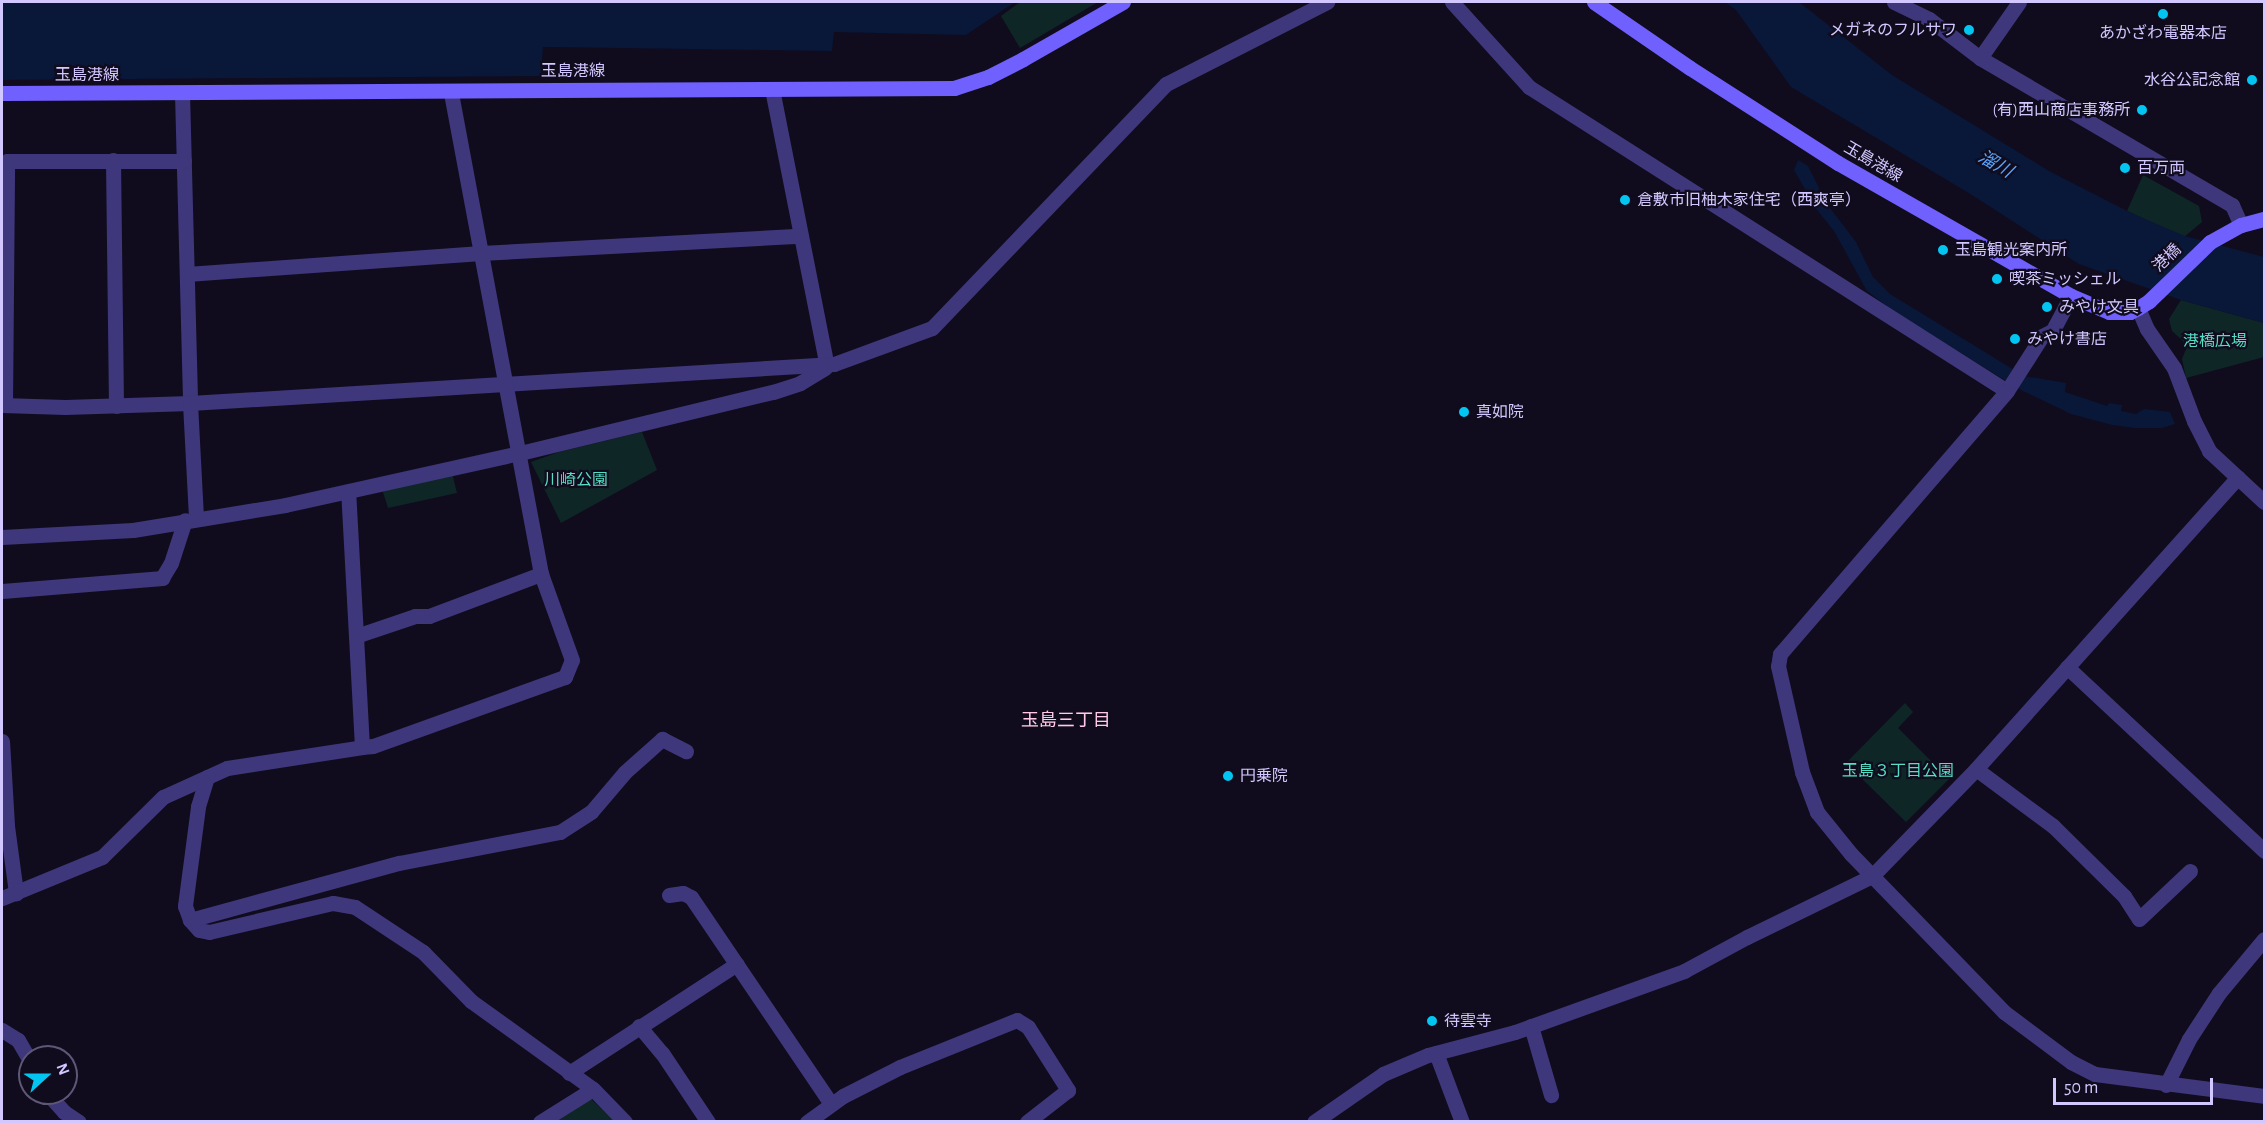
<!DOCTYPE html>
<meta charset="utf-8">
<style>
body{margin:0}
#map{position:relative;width:2266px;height:1123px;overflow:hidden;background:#100c1d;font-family:"Alegreya Sans","Noto Sans JP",sans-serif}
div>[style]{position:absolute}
.green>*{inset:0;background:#0f2627}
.water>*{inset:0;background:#091739}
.street>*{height:15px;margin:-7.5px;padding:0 7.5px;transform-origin:7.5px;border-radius:7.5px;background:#3f377c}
.secondary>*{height:15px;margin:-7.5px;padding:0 7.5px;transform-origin:7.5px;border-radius:7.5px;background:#7060fe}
.dots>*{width:16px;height:16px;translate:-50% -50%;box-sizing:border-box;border:3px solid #100c1d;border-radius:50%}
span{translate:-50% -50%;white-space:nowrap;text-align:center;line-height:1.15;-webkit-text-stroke:4.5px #100c1d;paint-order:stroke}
.poi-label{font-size:16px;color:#d2c8ff}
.right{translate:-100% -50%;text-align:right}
.left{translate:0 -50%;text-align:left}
.street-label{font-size:16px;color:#d2c8ff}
.park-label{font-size:16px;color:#56ddc5}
.water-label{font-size:18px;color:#57a4fe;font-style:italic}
.neighbourhood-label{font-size:18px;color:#ffcae7}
.frame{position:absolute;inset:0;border:3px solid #d2c8ff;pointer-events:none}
.north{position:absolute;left:18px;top:1045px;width:60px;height:60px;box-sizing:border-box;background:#100c1d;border:2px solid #5e5777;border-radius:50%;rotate:69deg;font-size:16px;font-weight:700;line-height:24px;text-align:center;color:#d2c8ff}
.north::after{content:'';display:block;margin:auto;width:21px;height:27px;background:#02c6f1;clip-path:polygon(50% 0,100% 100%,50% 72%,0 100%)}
.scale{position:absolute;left:2053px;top:1078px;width:160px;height:27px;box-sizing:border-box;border:3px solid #d2c8ff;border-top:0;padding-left:8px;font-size:18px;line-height:21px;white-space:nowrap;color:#d2c8ff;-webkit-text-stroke:4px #100c1d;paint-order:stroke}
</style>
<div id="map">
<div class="green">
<div style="clip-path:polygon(1020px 2px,1098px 2px,1020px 48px,1001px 16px)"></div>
<div style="clip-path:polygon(2143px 175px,2199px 206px,2202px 222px,2184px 237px,2127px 211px)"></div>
<div style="clip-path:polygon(2181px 300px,2264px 323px,2264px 357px,2186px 378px,2182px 359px,2186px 349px,2183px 341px,2172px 331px,2169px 319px)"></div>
<div style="clip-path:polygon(642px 432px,657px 470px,561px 523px,531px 462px,559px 452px)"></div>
<div style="clip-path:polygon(452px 473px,457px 493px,388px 508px,382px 489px)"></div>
<div style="clip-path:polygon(1905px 703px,1913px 712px,1898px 728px,1949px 779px,1906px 822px,1846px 763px)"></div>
<div style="clip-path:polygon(591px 1099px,614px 1121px,554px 1122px)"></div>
</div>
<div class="water">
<div style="clip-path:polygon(2px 2px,1015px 2px,966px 35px,834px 32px,832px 51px,543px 47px,541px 76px,2px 80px)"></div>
<div style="clip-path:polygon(1725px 2px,1799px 2px,1892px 75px,2049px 171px,2129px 212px,2185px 236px,2264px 257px,2264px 323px,2181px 300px,2079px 264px,1972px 195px,1791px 87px,1736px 10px)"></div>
<div style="clip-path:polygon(1798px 160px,1808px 166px,1827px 204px,1856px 242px,1873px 277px,1890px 294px,2024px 376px,2066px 383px,2065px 392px,2107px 406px,2109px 403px,2122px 405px,2121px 411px,2136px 414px,2144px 409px,2170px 412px,2175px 424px,2162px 428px,2135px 428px,2112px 425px,2071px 414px,2019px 389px,1896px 313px,1867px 291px,1834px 231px,1817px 210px,1794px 170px)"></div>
</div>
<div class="street">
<div style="left:1452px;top:2px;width:115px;rotate:47.8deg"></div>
<div style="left:1529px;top:87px;width:566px;rotate:32.46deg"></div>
<div style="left:1894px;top:2px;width:39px;rotate:26deg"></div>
<div style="left:1929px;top:19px;width:64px;rotate:37.4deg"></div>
<div style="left:1980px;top:58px;width:292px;rotate:30.3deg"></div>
<div style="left:2232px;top:205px;width:22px;rotate:66deg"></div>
<div style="left:1980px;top:58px;width:68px;rotate:-55.1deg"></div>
<div style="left:772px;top:89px;width:282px;rotate:78.8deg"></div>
<div style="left:182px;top:93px;width:310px;rotate:88.5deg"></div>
<div style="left:190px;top:403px;width:115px;rotate:87deg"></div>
<div style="left:113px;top:160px;width:246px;rotate:89.3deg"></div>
<div style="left:187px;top:274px;width:295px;rotate:-4.1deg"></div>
<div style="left:481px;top:253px;width:319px;rotate:-3.1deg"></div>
<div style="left:2071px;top:296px;width:40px;rotate:118deg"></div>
<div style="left:2052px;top:331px;width:11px;rotate:153deg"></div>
<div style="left:2042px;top:336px;width:65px;rotate:122.5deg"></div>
<div style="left:2007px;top:391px;width:347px;rotate:130.8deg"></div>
<div style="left:1780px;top:654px;width:12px;rotate:99deg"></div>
<div style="left:1778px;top:666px;width:109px;rotate:77.2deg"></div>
<div style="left:1802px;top:772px;width:43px;rotate:69.4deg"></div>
<div style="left:1817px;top:812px;width:54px;rotate:51deg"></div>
<div style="left:1851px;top:854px;width:220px;rotate:45.9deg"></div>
<div style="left:2004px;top:1012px;width:84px;rotate:36.7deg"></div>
<div style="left:2071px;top:1062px;width:27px;rotate:27deg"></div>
<div style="left:2095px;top:1074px;width:170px;rotate:7.4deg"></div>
<div style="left:2138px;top:308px;width:23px;rotate:67deg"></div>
<div style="left:2147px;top:329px;width:47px;rotate:55.3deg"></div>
<div style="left:2174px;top:368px;width:57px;rotate:69.3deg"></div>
<div style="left:2194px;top:421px;width:34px;rotate:63deg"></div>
<div style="left:2209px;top:451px;width:75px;rotate:42.8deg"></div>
<div style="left:2px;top:405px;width:63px;rotate:1.8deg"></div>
<div style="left:65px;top:407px;width:125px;rotate:-1.8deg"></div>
<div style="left:190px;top:403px;width:645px;rotate:-3.47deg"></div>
<div style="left:834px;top:364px;width:104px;rotate:-20.2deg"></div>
<div style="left:932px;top:328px;width:338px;rotate:-46.2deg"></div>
<div style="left:1166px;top:84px;width:181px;rotate:-27deg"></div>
<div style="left:5px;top:405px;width:244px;rotate:-89.5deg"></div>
<div style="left:7px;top:161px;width:177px"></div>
<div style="left:2px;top:537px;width:131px;rotate:-3.1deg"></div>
<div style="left:133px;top:530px;width:154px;rotate:-9.3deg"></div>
<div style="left:285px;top:505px;width:241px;rotate:-12.5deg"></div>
<div style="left:520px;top:453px;width:260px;rotate:-13.6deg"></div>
<div style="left:773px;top:392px;width:28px;rotate:-18deg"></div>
<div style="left:800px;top:383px;width:29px;rotate:-31deg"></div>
<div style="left:2px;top:591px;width:161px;rotate:-4.6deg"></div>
<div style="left:162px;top:578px;width:17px;rotate:-59deg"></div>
<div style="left:171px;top:563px;width:45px;rotate:-72deg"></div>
<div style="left:356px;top:636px;width:62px;rotate:-18.7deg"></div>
<div style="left:415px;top:616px;width:14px"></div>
<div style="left:429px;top:616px;width:120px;rotate:-20.6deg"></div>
<div style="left:2067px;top:667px;width:270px;rotate:43deg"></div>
<div style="left:2px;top:741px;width:85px;rotate:86.6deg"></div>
<div style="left:7px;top:826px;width:5px;rotate:158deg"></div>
<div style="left:362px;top:747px;width:11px;rotate:-5deg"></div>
<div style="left:373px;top:746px;width:204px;rotate:-19.8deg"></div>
<div style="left:565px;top:677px;width:18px;rotate:-68deg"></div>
<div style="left:572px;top:660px;width:91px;rotate:-109.8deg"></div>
<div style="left:541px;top:574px;width:491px;rotate:-100.6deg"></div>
<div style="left:1976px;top:769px;width:96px;rotate:36.5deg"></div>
<div style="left:2053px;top:826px;width:100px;rotate:44.6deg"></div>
<div style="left:2124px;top:896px;width:27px;rotate:57deg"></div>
<div style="left:2139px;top:919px;width:70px;rotate:-43.3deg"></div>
<div style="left:207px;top:777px;width:31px;rotate:107deg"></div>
<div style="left:198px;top:807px;width:100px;rotate:97.5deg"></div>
<div style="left:185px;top:906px;width:15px;rotate:70deg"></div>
<div style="left:190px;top:920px;width:13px;rotate:48deg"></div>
<div style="left:199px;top:930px;width:10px;rotate:11deg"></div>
<div style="left:209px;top:932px;width:127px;rotate:-13.2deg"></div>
<div style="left:333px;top:903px;width:22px;rotate:10deg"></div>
<div style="left:355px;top:907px;width:82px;rotate:33.5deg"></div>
<div style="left:423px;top:952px;width:69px;rotate:45.6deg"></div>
<div style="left:471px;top:1001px;width:150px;rotate:35.8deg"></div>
<div style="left:593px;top:1089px;width:46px;rotate:45.9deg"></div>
<div style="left:7px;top:826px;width:68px;rotate:82.3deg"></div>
<div style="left:669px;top:895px;width:14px;rotate:-8deg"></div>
<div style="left:683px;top:893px;width:9px;rotate:27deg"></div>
<div style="left:691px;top:897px;width:250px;rotate:55.9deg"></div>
<div style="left:2px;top:898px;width:108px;rotate:-22.3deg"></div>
<div style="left:102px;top:857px;width:86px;rotate:-44.5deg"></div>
<div style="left:163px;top:797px;width:70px;rotate:-24.4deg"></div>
<div style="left:227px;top:768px;width:137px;rotate:-8.8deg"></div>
<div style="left:362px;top:747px;width:256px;rotate:-93.1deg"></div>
<div style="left:190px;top:920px;width:217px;rotate:-15.3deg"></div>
<div style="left:399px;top:863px;width:164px;rotate:-10.9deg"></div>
<div style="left:560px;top:832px;width:37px;rotate:-33deg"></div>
<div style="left:591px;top:812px;width:52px;rotate:-49.6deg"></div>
<div style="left:625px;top:772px;width:50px;rotate:-41.7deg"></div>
<div style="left:662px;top:739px;width:27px;rotate:27deg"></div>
<div style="left:639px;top:1026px;width:35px;rotate:50deg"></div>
<div style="left:662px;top:1053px;width:83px;rotate:56.3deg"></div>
<div style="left:1531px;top:1026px;width:72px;rotate:73.8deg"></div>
<div style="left:2px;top:1030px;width:19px;rotate:32deg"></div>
<div style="left:18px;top:1040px;width:24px;rotate:60deg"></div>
<div style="left:1436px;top:1053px;width:74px;rotate:69.4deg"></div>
<div style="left:569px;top:1073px;width:200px;rotate:-33deg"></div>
<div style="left:2166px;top:1085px;width:51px;rotate:-63.4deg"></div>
<div style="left:2189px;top:1039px;width:55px;rotate:-56.9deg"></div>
<div style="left:2219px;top:993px;width:70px;rotate:-50.2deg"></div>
<div style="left:47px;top:1093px;width:25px;rotate:48deg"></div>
<div style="left:64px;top:1112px;width:18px;rotate:34deg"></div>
<div style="left:540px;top:1122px;width:62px;rotate:-31.9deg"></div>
<div style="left:807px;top:1122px;width:44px;rotate:-35.8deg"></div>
<div style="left:843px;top:1096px;width:64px;rotate:-27deg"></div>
<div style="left:900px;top:1067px;width:126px;rotate:-21.9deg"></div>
<div style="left:1017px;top:1020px;width:13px;rotate:32deg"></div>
<div style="left:1028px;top:1027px;width:75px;rotate:57.6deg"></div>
<div style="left:1068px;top:1090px;width:52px;rotate:142deg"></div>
<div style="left:1314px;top:1122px;width:84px;rotate:-34.8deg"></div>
<div style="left:1383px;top:1074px;width:49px;rotate:-22.9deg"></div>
<div style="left:1428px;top:1055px;width:90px;rotate:-14.8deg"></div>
<div style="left:1515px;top:1032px;width:180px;rotate:-19.8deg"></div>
<div style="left:1684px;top:971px;width:72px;rotate:-28.4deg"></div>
<div style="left:1747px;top:937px;width:139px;rotate:-26deg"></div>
<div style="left:1872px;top:876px;width:149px;rotate:-45.8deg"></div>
<div style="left:1976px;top:769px;width:392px;rotate:-48.1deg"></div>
</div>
<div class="secondary">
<div style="left:1594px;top:2px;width:116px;rotate:34.5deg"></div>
<div style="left:1690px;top:68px;width:176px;rotate:32.7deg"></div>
<div style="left:1838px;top:163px;width:268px;rotate:29.7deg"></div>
<div style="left:2071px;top:296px;width:41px;rotate:22.8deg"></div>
<div style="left:2109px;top:312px;width:21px"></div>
<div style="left:2130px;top:312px;width:9px;rotate:-27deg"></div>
<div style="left:2138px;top:308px;width:13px;rotate:-32deg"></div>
<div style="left:2149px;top:301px;width:85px;rotate:-44deg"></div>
<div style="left:2210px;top:242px;width:35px;rotate:-29deg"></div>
<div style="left:2241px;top:225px;width:24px;rotate:-15deg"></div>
<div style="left:2px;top:93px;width:952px;rotate:-0.3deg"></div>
<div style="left:954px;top:88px;width:36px;rotate:-18deg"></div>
<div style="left:988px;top:77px;width:39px;rotate:-27deg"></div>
<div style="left:1023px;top:59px;width:115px;rotate:-29.7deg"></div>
</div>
<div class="dots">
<div style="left:2163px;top:14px;background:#02c6f1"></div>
<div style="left:1969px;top:30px;background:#02c6f1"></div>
<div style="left:2252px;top:80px;background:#02c6f1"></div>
<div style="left:2142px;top:110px;background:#02c6f1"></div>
<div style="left:2125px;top:168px;background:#02c6f1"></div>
<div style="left:1625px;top:200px;background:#02c6f1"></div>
<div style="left:1943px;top:250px;background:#02c6f1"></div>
<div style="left:1997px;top:279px;background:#02c6f1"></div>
<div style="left:2047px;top:307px;background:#02c6f1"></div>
<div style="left:2015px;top:339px;background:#02c6f1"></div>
<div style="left:1464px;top:412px;background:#02c6f1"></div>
<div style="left:1228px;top:776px;background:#02c6f1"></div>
<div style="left:1432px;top:1021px;background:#02c6f1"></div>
</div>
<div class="poi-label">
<span class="right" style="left:1957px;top:30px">メガネのフルサワ</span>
<span style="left:2163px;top:33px">あかざわ電器本店</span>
<span class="right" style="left:2240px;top:80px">水谷公記念館</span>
<span class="right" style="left:2130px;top:110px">(有)西山商店事務所</span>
<span class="left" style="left:2137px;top:168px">百万両</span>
<span class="left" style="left:1637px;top:200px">倉敷市旧柚木家住宅（西爽亭）</span>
<span class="left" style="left:1955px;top:250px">玉島観光案内所</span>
<span class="left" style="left:2009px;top:279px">喫茶ミッシェル</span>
<span class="left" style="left:2059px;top:307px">みやけ文具</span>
<span class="left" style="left:2027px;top:339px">みやけ書店</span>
<span class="left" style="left:1476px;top:412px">真如院</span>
<span class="left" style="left:1240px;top:776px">円乗院</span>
<span class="left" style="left:1444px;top:1021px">待雲寺</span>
</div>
<div class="street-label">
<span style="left:573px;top:71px">玉島港線</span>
<span style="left:87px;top:75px">玉島港線</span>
<span style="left:1873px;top:162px;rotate:30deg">玉島港線</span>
<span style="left:2167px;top:258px;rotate:-44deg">港橋</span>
</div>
<div class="park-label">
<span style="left:2215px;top:341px">港橋広場</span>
<span style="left:576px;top:480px">川崎公園</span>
<span style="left:1898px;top:771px">玉島３丁目公園</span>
</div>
<div class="water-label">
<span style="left:1995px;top:165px;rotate:30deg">溜川</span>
</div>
<div class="neighbourhood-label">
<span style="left:1066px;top:721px">玉島三丁目</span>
</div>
<div class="frame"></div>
<div class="north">N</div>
<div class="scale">50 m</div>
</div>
